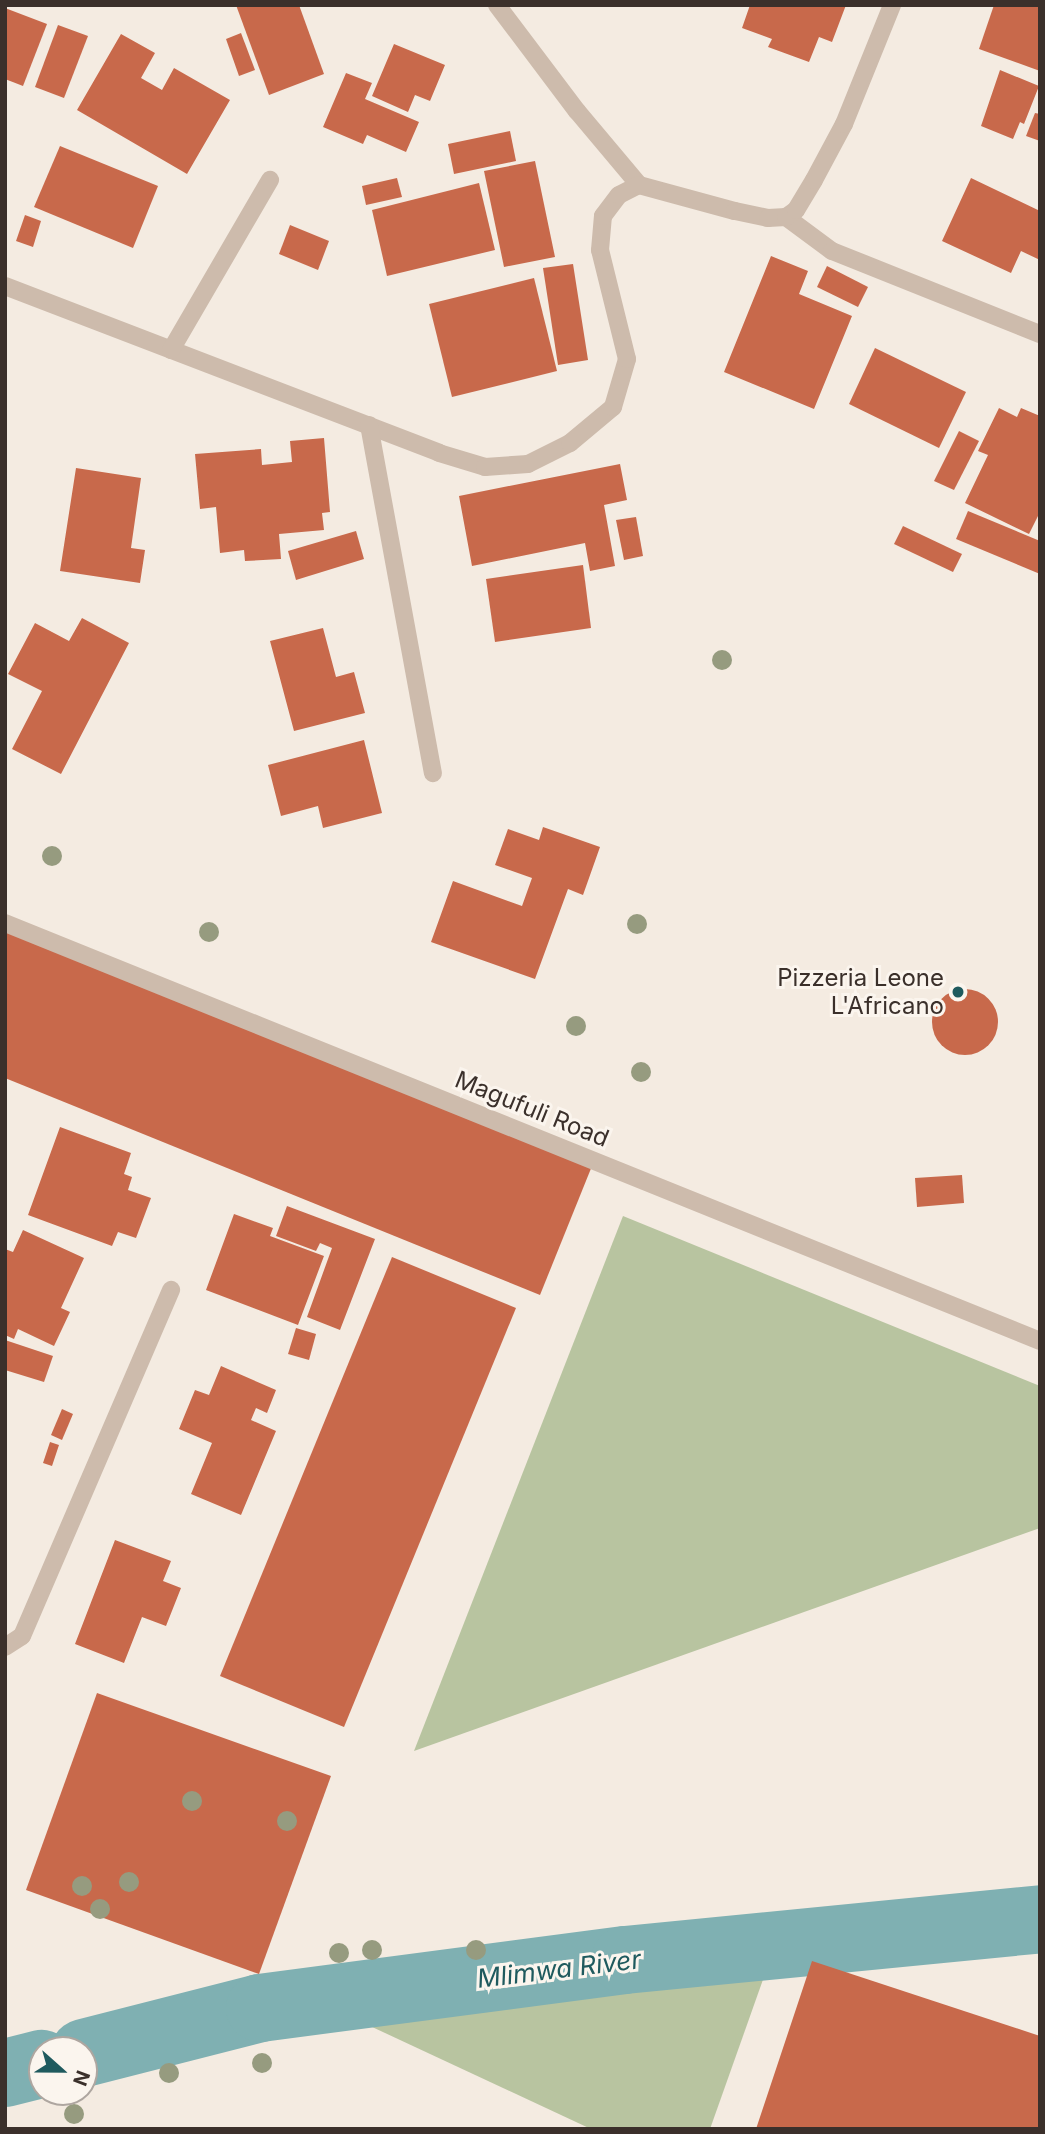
<!DOCTYPE html>
<style>
body{margin:0}
#map{position:relative;width:1045px;height:2134px;overflow:hidden;background:#f4ebe1;font-family:Inter,sans-serif}
div>[style]{position:absolute}
.green>*{inset:0;background:#b8c4a0}
.river>*{height:68px;margin:-34px;padding:0 34px;transform-origin:34px;border-radius:34px;background:#7fb0b2}
.building>*{inset:0;background:#c8694b}
.round{border-radius:50%}
.minor>*{height:18px;margin:-9px;padding:0 9px;transform-origin:9px;border-radius:9px;background:#cdbbac}
.trees>*{width:20px;height:20px;margin:-10px;border-radius:50%;background:#969b7f}
.dots>*{width:19px;height:19px;translate:-50% -50%;box-sizing:border-box;border:4px solid #fbf5ee;border-radius:50%}
span{translate:-50% -50%;white-space:nowrap;text-align:center;line-height:1.15;-webkit-text-stroke:6px #fbf5ee;paint-order:stroke}
.poi-label{font-size:24px;color:#3b302b}
.right{translate:-100% -50%;text-align:right}
.street-label{font-size:24px;color:#3b302b}
.water-label{font-size:26px;color:#1f5a5e;font-style:italic}
.frame{position:absolute;inset:0;border:7px solid #3b302b;pointer-events:none}
.north{position:absolute;left:28px;top:2036px;width:70px;height:70px;box-sizing:border-box;background:#fbf5ee;border:2px solid #aea6a0;border-radius:50%;rotate:111deg;font-size:19px;font-weight:700;line-height:28px;text-align:center;color:#3b302b}
.north::after{content:'';display:block;margin:auto;width:24px;height:32px;background:#1f5a5e;clip-path:polygon(50% 0,100% 100%,50% 72%,0 100%)}
</style>
<div id="map">
<div class="green">
<div style="clip-path:polygon(623px 1216px,1040px 1386px,1040px 1528px,414px 1751px)"></div>
<div style="clip-path:polygon(765px 1974px,710px 2129px,591px 2129px,355px 2019px)"></div>
</div>
<div class="river">
<div style="left:84px;top:2053px;width:182px;rotate:-14.3deg"></div>
<div style="left:260px;top:2008px;width:368px;rotate:-7.5deg"></div>
<div style="left:625px;top:1960px;width:417px;rotate:-5.6deg"></div>
<div style="left:5px;top:2073px;width:38px;rotate:-14deg"></div>
</div>
<div class="building">
<div style="clip-path:polygon(236px 5px,299px 5px,324px 74px,269px 95px)"></div>
<div style="clip-path:polygon(750px 5px,783px 7px,846px 5px,832px 42px,819px 37px,809px 62px,768px 47px,772px 39px,742px 28px)"></div>
<div style="clip-path:polygon(994px 5px,1040px 5px,1040px 71px,979px 49px)"></div>
<div style="clip-path:polygon(5px 8px,47px 24px,23px 86px,5px 79px)"></div>
<div style="clip-path:polygon(58px 25px,88px 36px,64px 98px,35px 87px)"></div>
<div style="clip-path:polygon(241px 33px,255px 70px,239px 76px,226px 39px)"></div>
<div style="clip-path:polygon(121px 34px,155px 53px,141px 78px,162px 90px,174px 68px,230px 100px,187px 174px,77px 110px)"></div>
<div style="clip-path:polygon(394px 44px,445px 65px,430px 101px,415px 95px,408px 112px,372px 96px)"></div>
<div style="clip-path:polygon(1000px 70px,1039px 86px,1024px 124px,1020px 122px,1013px 139px,981px 126px)"></div>
<div style="clip-path:polygon(346px 73px,372px 83px,365px 99px,419px 122px,406px 152px,367px 135px,363px 144px,323px 127px)"></div>
<div style="clip-path:polygon(1035px 113px,1040px 114px,1040px 141px,1026px 136px)"></div>
<div style="clip-path:polygon(510px 131px,516px 161px,454px 174px,448px 144px)"></div>
<div style="clip-path:polygon(60px 146px,158px 186px,133px 248px,34px 207px)"></div>
<div style="clip-path:polygon(535px 161px,555px 257px,504px 267px,484px 171px)"></div>
<div style="clip-path:polygon(397px 178px,402px 197px,366px 205px,362px 186px)"></div>
<div style="clip-path:polygon(971px 178px,1040px 211px,1040px 260px,1021px 251px,1011px 273px,942px 241px)"></div>
<div style="clip-path:polygon(479px 183px,495px 250px,387px 276px,372px 210px)"></div>
<div style="clip-path:polygon(25px 215px,41px 221px,33px 247px,16px 241px)"></div>
<div style="clip-path:polygon(290px 225px,329px 241px,318px 270px,279px 254px)"></div>
<div style="clip-path:polygon(771px 256px,808px 271px,799px 294px,852px 316px,814px 409px,724px 372px)"></div>
<div style="clip-path:polygon(573px 264px,588px 360px,558px 365px,543px 268px)"></div>
<div style="clip-path:polygon(827px 266px,868px 287px,858px 307px,817px 287px)"></div>
<div style="clip-path:polygon(534px 278px,557px 371px,452px 397px,429px 304px)"></div>
<div style="clip-path:polygon(875px 348px,966px 392px,939px 448px,849px 404px)"></div>
<div style="clip-path:polygon(999px 408px,1017px 417px,1021px 408px,1040px 416px,1040px 512px,1029px 534px,965px 503px,988px 455px,978px 451px)"></div>
<div style="clip-path:polygon(959px 431px,979px 441px,954px 490px,934px 481px)"></div>
<div style="clip-path:polygon(324px 438px,330px 512px,322px 513px,324px 530px,279px 534px,281px 559px,245px 561px,244px 550px,220px 553px,216px 507px,200px 509px,195px 454px,261px 449px,262px 465px,292px 462px,290px 441px)"></div>
<div style="clip-path:polygon(620px 464px,627px 500px,604px 505px,615px 566px,590px 571px,585px 543px,472px 566px,459px 496px)"></div>
<div style="clip-path:polygon(76px 468px,141px 478px,131px 548px,145px 550px,140px 583px,60px 571px)"></div>
<div style="clip-path:polygon(968px 511px,1040px 541px,1040px 574px,956px 539px)"></div>
<div style="clip-path:polygon(636px 517px,643px 556px,624px 560px,616px 520px)"></div>
<div style="clip-path:polygon(903px 526px,962px 554px,953px 572px,894px 544px)"></div>
<div style="clip-path:polygon(356px 531px,364px 559px,296px 580px,288px 551px)"></div>
<div style="clip-path:polygon(583px 565px,591px 628px,495px 642px,486px 579px)"></div>
<div style="clip-path:polygon(82px 618px,129px 643px,61px 774px,12px 749px,42px 691px,8px 674px,35px 623px,69px 641px)"></div>
<div style="clip-path:polygon(323px 628px,336px 677px,354px 672px,365px 713px,294px 731px,270px 641px)"></div>
<div style="clip-path:polygon(364px 740px,382px 813px,323px 828px,318px 806px,281px 816px,268px 765px)"></div>
<div style="clip-path:polygon(543px 827px,600px 847px,583px 895px,568px 889px,535px 979px,431px 942px,453px 881px,522px 906px,532px 878px,495px 865px,508px 829px,539px 840px)"></div>
<div style="clip-path:polygon(5px 923px,594px 1161px,540px 1295px,5px 1078px)"></div>
<div class="round" style="left:932px;top:989px;width:66px;height:66px"></div>
<div style="clip-path:polygon(60px 1127px,131px 1153px,124px 1174px,132px 1177px,128px 1190px,151px 1198px,136px 1238px,118px 1232px,112px 1246px,28px 1215px)"></div>
<div style="clip-path:polygon(962px 1175px,964px 1203px,917px 1207px,915px 1178px)"></div>
<div style="clip-path:polygon(287px 1206px,375px 1239px,340px 1330px,307px 1317px,332px 1248px,320px 1243px,316px 1251px,276px 1236px)"></div>
<div style="clip-path:polygon(234px 1214px,273px 1228px,270px 1236px,324px 1256px,298px 1325px,206px 1290px)"></div>
<div style="clip-path:polygon(23px 1230px,84px 1258px,61px 1308px,70px 1312px,54px 1346px,18px 1329px,14px 1339px,5px 1335px,5px 1249px,13px 1252px)"></div>
<div style="clip-path:polygon(392px 1257px,516px 1308px,344px 1727px,220px 1676px)"></div>
<div style="clip-path:polygon(296px 1328px,316px 1334px,309px 1360px,288px 1354px)"></div>
<div style="clip-path:polygon(5px 1340px,53px 1356px,44px 1382px,5px 1370px)"></div>
<div style="clip-path:polygon(221px 1366px,276px 1390px,267px 1413px,256px 1408px,251px 1420px,276px 1431px,241px 1515px,191px 1494px,212px 1443px,179px 1429px,195px 1390px,209px 1395px)"></div>
<div style="clip-path:polygon(62px 1409px,73px 1414px,62px 1440px,51px 1435px)"></div>
<div style="clip-path:polygon(50px 1442px,59px 1445px,52px 1466px,43px 1463px)"></div>
<div style="clip-path:polygon(115px 1540px,171px 1561px,163px 1581px,181px 1588px,166px 1626px,142px 1617px,124px 1663px,75px 1644px)"></div>
<div style="clip-path:polygon(97px 1693px,331px 1776px,259px 1974px,26px 1890px)"></div>
<div style="clip-path:polygon(812px 1961px,1040px 2036px,1040px 2129px,756px 2129px)"></div>
</div>
<div class="minor">
<div style="left:497px;top:5px;width:133px;rotate:53deg"></div>
<div style="left:577px;top:111px;width:97px;rotate:50deg"></div>
<div style="left:786px;top:217px;width:57px;rotate:36.5deg"></div>
<div style="left:832px;top:251px;width:224px;rotate:21.8deg"></div>
<div style="left:5px;top:286px;width:465px;rotate:21deg"></div>
<div style="left:439px;top:453px;width:48px;rotate:16.9deg"></div>
<div style="left:485px;top:467px;width:43px;rotate:-4deg"></div>
<div style="left:528px;top:464px;width:47px;rotate:-26.6deg"></div>
<div style="left:570px;top:443px;width:56px;rotate:-39.9deg"></div>
<div style="left:613px;top:407px;width:50px;rotate:-73.7deg"></div>
<div style="left:627px;top:359px;width:112px;rotate:-103.9deg"></div>
<div style="left:600px;top:250px;width:34px;rotate:-85deg"></div>
<div style="left:603px;top:216px;width:26px;rotate:-53deg"></div>
<div style="left:619px;top:195px;width:22px;rotate:-27deg"></div>
<div style="left:639px;top:185px;width:99px;rotate:15.2deg"></div>
<div style="left:735px;top:211px;width:34px;rotate:12deg"></div>
<div style="left:768px;top:218px;width:18px;rotate:-3deg"></div>
<div style="left:786px;top:217px;width:12px;rotate:-35deg"></div>
<div style="left:796px;top:210px;width:35px;rotate:-59deg"></div>
<div style="left:814px;top:180px;width:64px;rotate:-61.8deg"></div>
<div style="left:844px;top:124px;width:128px;rotate:-68deg"></div>
<div style="left:171px;top:350px;width:197px;rotate:-59.8deg"></div>
<div style="left:369px;top:425px;width:354px;rotate:79.6deg"></div>
<div style="left:5px;top:923px;width:1116px;rotate:21.99deg"></div>
<div style="left:5px;top:1647px;width:20px;rotate:-33deg"></div>
<div style="left:22px;top:1636px;width:377px;rotate:-66.7deg"></div>
</div>
<div class="trees">
<div style="left:722px;top:660px"></div>
<div style="left:52px;top:856px"></div>
<div style="left:637px;top:924px"></div>
<div style="left:209px;top:932px"></div>
<div style="left:576px;top:1026px"></div>
<div style="left:641px;top:1072px"></div>
<div style="left:192px;top:1801px"></div>
<div style="left:287px;top:1821px"></div>
<div style="left:129px;top:1882px"></div>
<div style="left:82px;top:1886px"></div>
<div style="left:100px;top:1909px"></div>
<div style="left:372px;top:1950px"></div>
<div style="left:476px;top:1950px"></div>
<div style="left:339px;top:1953px"></div>
<div style="left:262px;top:2063px"></div>
<div style="left:169px;top:2073px"></div>
<div style="left:74px;top:2114px"></div>
</div>
<div class="dots">
<div style="left:958px;top:992px;background:#1f5a5e"></div>
</div>
<div class="poi-label">
<span class="right" style="left:944px;top:992px">Pizzeria Leone<br>L'Africano</span>
</div>
<div class="street-label">
<span style="left:532px;top:1109px;rotate:22deg">Magufuli Road</span>
</div>
<div class="water-label">
<span style="left:559px;top:1969px;rotate:-7deg">Mlimwa River</span>
</div>
<div class="frame"></div>
<div class="north">N</div>
</div>
